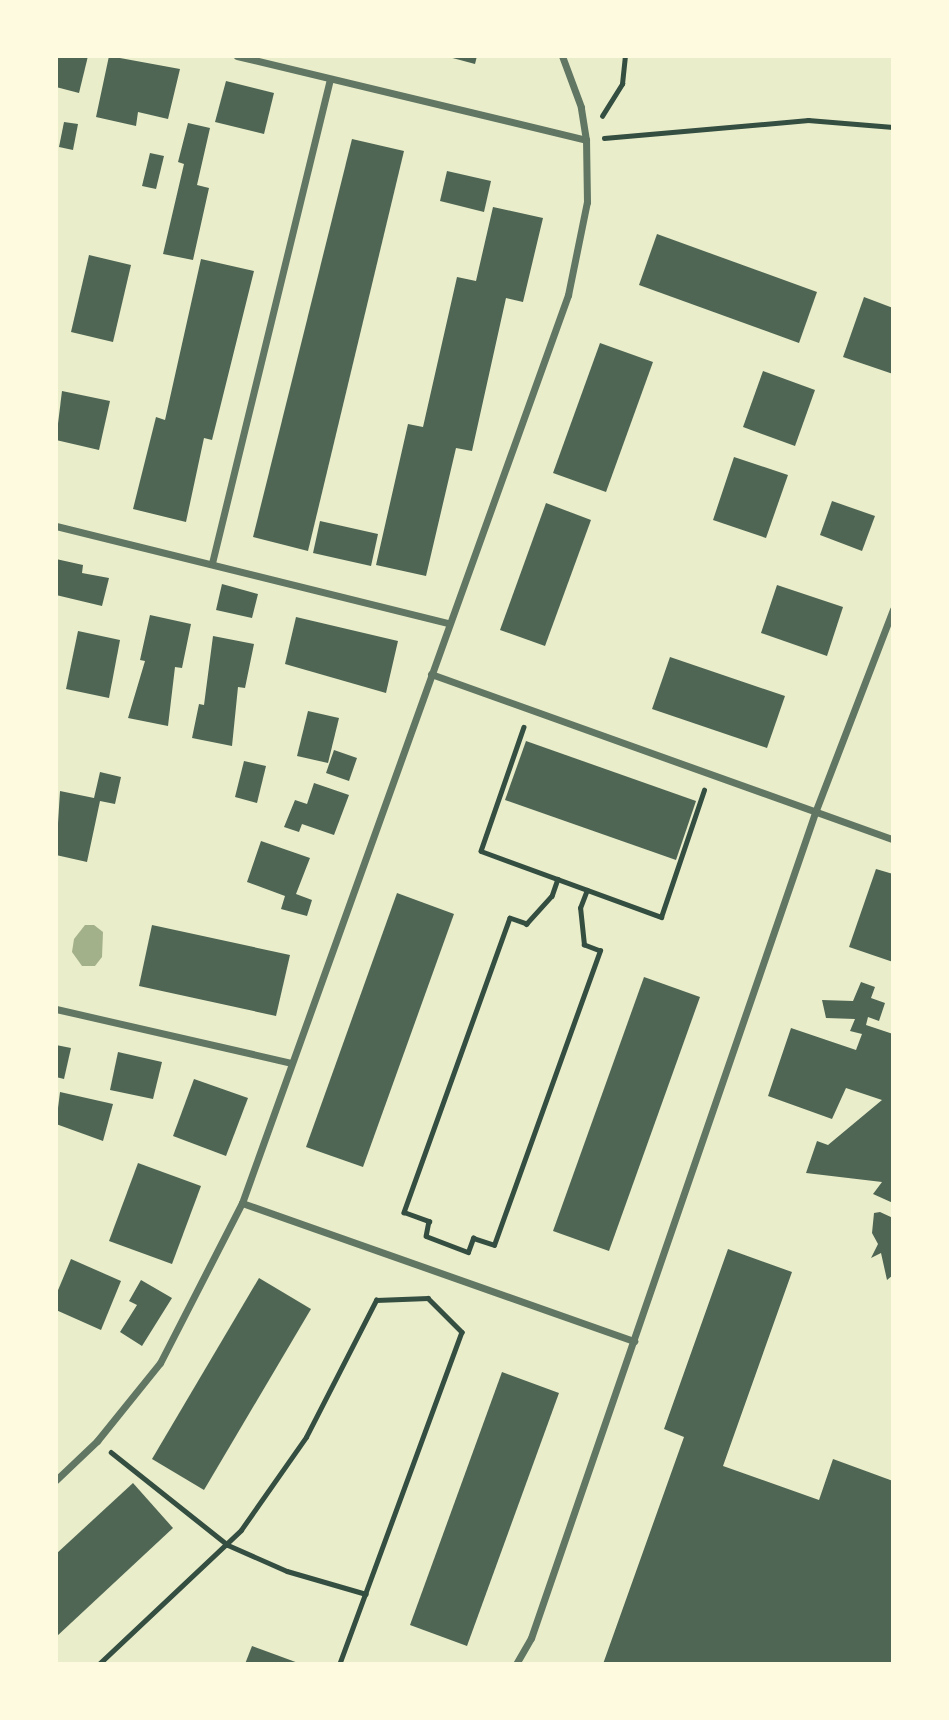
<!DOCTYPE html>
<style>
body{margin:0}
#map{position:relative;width:949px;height:1720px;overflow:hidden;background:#e9edc9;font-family:Jost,sans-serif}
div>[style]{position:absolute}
.water>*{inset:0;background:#a3b18a}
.building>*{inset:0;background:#4f6655}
.path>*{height:4.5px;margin:-2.25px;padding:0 2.25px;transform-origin:2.25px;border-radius:2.25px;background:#344e41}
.minor>*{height:7px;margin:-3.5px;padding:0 3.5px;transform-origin:3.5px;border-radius:3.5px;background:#617663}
span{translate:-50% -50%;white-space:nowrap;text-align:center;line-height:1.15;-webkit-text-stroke:7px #fefae0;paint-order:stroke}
.frame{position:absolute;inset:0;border:58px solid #fefae0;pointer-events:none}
</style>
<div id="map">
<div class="water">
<div style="clip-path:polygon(85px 925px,94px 925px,103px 932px,102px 957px,95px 966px,82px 966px,72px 952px,74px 939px)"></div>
</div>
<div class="building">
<div style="clip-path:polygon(56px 56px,88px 56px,79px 93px,56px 87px)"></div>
<div style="clip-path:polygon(109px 56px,180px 69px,168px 119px,138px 112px,136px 126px,96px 117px)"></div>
<div style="clip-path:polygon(445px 56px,477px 56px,475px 64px)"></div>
<div style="clip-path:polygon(226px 81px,274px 93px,264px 134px,215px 122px)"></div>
<div style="clip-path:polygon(64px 122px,78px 124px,73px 150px,59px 147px)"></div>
<div style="clip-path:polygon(188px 123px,210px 128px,197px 185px,209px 188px,193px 260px,163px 254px,184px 164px,178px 162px)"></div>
<div style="clip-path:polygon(352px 139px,404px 151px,308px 551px,253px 537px)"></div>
<div style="clip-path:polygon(150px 153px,164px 156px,156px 189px,142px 186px)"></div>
<div style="clip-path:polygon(447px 171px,491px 181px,484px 212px,440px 201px)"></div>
<div style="clip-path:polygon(493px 207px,543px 218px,523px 302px,506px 298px,472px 451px,456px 448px,426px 576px,376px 565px,408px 424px,423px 427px,457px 277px,476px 281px)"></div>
<div style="clip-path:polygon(657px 234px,817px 292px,799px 343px,639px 285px)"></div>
<div style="clip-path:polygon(89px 255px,131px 265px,113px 342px,71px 332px)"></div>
<div style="clip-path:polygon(201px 259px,254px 271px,212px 440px,204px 438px,186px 522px,133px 509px,156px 417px,165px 420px)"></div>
<div style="clip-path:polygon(864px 297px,893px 308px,893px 374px,843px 357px)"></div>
<div style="clip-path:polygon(600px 343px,653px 362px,606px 492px,553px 473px)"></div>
<div style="clip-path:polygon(763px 371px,815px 390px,795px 446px,743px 427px)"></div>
<div style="clip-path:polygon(62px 391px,110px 401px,99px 450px,56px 440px)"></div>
<div style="clip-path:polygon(734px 457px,788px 475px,766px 538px,713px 520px)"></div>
<div style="clip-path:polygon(832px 501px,875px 516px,862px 551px,820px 535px)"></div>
<div style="clip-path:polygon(546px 503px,591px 520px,545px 646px,500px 630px)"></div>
<div style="clip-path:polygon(320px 521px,378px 534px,371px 566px,313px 553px)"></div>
<div style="clip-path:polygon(56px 559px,83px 565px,82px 573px,109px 578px,102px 606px,56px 595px)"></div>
<div style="clip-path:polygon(222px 584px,258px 594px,252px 618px,216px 610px)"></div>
<div style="clip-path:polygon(777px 585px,843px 607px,827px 656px,761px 633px)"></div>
<div style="clip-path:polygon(150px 615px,191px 624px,182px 668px,175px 667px,168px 726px,128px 718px,145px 661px,140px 660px)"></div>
<div style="clip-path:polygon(296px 617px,398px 641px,386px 693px,285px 664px)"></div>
<div style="clip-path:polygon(78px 631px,120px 640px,109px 698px,66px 689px)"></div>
<div style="clip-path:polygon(213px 636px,254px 644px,245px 688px,238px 687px,232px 746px,192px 738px,199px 704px,204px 705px)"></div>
<div style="clip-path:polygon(670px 657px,785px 696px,767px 748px,652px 709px)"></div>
<div style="clip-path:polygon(308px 711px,339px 718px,328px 763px,297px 756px)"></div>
<div style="clip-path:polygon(526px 741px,696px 801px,676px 860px,505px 800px)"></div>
<div style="clip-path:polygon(334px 750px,357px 758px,349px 781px,326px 773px)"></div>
<div style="clip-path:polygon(244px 761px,266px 766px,257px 803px,235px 797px)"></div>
<div style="clip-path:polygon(100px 772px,121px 777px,115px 804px,100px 801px,87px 862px,56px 855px,60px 791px,94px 798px)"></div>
<div style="clip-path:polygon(314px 783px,349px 795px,334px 835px,302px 824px,299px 832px,284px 827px,295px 800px,307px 804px)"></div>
<div style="clip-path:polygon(261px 841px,310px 858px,296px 894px,312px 900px,307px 916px,281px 909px,285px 896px,247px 882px)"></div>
<div style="clip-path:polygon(876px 869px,893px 874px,893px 962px,849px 947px)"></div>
<div style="clip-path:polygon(397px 893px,454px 914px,363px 1167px,306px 1147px)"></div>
<div style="clip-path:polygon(152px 925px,290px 955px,276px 1016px,139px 986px)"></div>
<div style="clip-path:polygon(644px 977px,700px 997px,609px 1251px,553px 1231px)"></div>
<div style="clip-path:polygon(861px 982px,875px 987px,871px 998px,885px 1003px,879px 1021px,868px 1017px,866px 1025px,893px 1034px,893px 1203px,873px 1194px,882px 1182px,806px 1173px,817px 1141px,828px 1145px,882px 1100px,846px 1088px,832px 1119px,768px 1096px,791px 1028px,856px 1050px,862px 1034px,850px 1031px,855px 1019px,826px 1018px,822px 1000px,853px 1001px)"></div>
<div style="clip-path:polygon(56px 1045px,71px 1048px,64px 1079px,56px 1077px)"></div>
<div style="clip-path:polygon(118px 1052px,162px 1062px,153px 1099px,110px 1090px)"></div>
<div style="clip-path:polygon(194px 1079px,248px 1098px,226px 1156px,173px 1136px)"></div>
<div style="clip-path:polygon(60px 1092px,113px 1104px,103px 1141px,56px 1124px)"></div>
<div style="clip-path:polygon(138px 1163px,201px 1186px,172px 1264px,109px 1241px)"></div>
<div style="clip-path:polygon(880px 1212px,893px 1218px,893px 1275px,887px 1280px,881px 1253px,871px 1258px,878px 1244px,872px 1233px,874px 1213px)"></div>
<div style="clip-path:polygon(728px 1249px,792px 1272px,723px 1466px,819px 1500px,833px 1459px,893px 1481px,893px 1664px,603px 1664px,684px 1437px,664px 1429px)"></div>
<div style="clip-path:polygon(71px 1259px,121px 1281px,101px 1330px,56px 1310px,56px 1295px)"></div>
<div style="clip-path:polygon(259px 1278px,311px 1309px,204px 1490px,152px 1459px)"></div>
<div style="clip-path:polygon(141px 1280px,172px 1298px,142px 1346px,120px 1332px,137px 1305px,129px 1301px)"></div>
<div style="clip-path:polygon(502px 1372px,559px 1393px,467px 1646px,410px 1625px)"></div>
<div style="clip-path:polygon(133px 1483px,173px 1528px,56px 1637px,56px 1554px)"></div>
<div style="clip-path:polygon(252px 1646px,301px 1664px,245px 1664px)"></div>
</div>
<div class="path">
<div style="left:602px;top:116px;width:38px;rotate:-58deg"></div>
<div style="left:622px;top:84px;width:28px;rotate:-84deg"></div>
<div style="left:604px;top:138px;width:205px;rotate:-5deg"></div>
<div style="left:808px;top:120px;width:85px;rotate:4.7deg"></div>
<div style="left:524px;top:727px;width:131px;rotate:109.1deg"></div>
<div style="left:481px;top:851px;width:192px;rotate:20.1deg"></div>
<div style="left:661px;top:917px;width:134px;rotate:-71.3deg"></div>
<div style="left:558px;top:879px;width:18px;rotate:109deg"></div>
<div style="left:552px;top:896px;width:38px;rotate:132deg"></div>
<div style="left:527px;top:924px;width:18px;rotate:-161deg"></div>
<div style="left:510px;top:918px;width:313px;rotate:109.8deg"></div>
<div style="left:404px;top:1212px;width:27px;rotate:20deg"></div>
<div style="left:429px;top:1221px;width:15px;rotate:101deg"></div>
<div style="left:426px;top:1236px;width:45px;rotate:20.9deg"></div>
<div style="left:468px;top:1252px;width:15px;rotate:-70deg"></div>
<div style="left:473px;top:1238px;width:22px;rotate:18deg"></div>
<div style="left:494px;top:1245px;width:313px;rotate:-70.2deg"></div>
<div style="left:600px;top:951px;width:17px;rotate:-159deg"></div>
<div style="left:584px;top:945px;width:37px;rotate:-96deg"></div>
<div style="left:580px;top:908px;width:19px;rotate:-69deg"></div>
<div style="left:111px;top:1452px;width:149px;rotate:38.5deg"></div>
<div style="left:228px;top:1545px;width:64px;rotate:23.8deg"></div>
<div style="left:287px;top:1571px;width:82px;rotate:16.2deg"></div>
<div style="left:99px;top:1664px;width:195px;rotate:-43.3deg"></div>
<div style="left:241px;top:1530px;width:113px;rotate:-55deg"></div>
<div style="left:306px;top:1437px;width:154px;rotate:-62.9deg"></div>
<div style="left:376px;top:1300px;width:52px;rotate:-2.2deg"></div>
<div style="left:428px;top:1298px;width:48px;rotate:45deg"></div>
<div style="left:462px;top:1332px;width:354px;rotate:110.2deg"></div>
</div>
<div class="minor">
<div style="left:237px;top:56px;width:359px;rotate:13.5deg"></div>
<div style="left:56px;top:526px;width:404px;rotate:13.9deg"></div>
<div style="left:212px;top:563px;width:498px;rotate:-76.3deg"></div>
<div style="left:431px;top:674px;width:491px;rotate:19.7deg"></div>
<div style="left:56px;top:1009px;width:241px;rotate:12.9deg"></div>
<div style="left:242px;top:1203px;width:416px;rotate:19.4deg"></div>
<div style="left:56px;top:1480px;width:57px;rotate:-43.6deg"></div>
<div style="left:97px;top:1441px;width:100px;rotate:-51.1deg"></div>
<div style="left:160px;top:1363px;width:180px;rotate:-62.9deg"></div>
<div style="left:242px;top:1203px;width:965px;rotate:-70.25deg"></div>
<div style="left:568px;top:295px;width:95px;rotate:-78.5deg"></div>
<div style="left:587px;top:202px;width:62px;rotate:-90.9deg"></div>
<div style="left:586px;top:140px;width:33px;rotate:-99deg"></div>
<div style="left:581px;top:107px;width:54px;rotate:-110.4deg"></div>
<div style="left:516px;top:1664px;width:30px;rotate:-60deg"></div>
<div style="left:531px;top:1638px;width:876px;rotate:-71.01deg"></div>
<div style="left:816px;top:810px;width:215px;rotate:-69deg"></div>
</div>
<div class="frame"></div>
</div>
